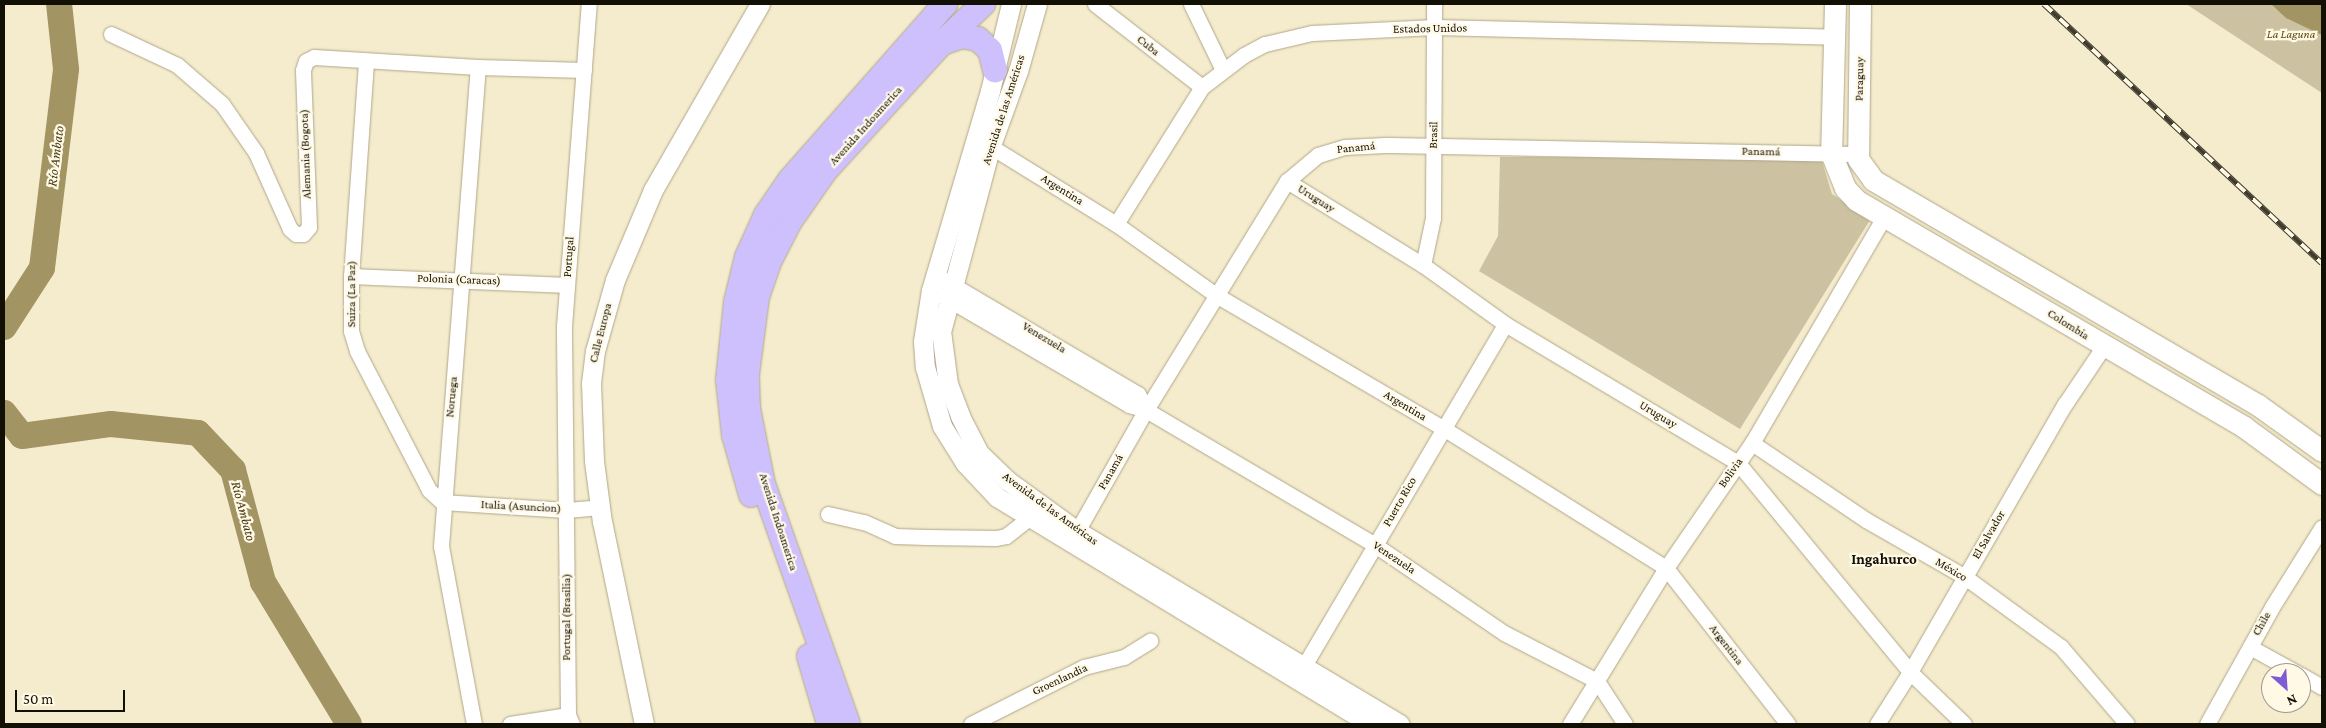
<!DOCTYPE html>
<meta charset="utf-8">
<style>
body{margin:0}
#map{position:relative;width:2326px;height:728px;overflow:hidden;background:#f5eccd;font-family:"Crimson Pro",serif}
div>[style]{position:absolute}
.green>*{inset:0;background:#ccc2a2}
.water>*{inset:0;background:#a39464}
.river>*{height:26px;margin:-13px;padding:0 13px;transform-origin:13px;border-radius:13px;background:#a39464}
.roads{filter:drop-shadow(0 0 1px #b0a689) drop-shadow(0 0 1px #b0a689)}
.minor>*{height:15px;margin:-7.5px;padding:0 7.5px;transform-origin:7.5px;border-radius:7.5px;background:#fff}
.tertiary>*{height:19px;margin:-9.5px;padding:0 9.5px;transform-origin:9.5px;border-radius:9.5px;background:#fff}
.secondary>*{height:21px;margin:-10.5px;padding:0 10.5px;transform-origin:10.5px;border-radius:10.5px;background:#fff}
.primary>*{height:24px;margin:-12px;padding:0 12px;transform-origin:12px;border-radius:12px;background:#cec0fd}
.rail>*{height:5.5px;margin-top:-2.75px;transform-origin:0;background:repeating-linear-gradient(90deg,#fff9e6 0 11px,#403c2d 0 22px);box-sizing:border-box;border-block:1px solid #403c2d}
span{translate:-50% -50%;white-space:nowrap;text-align:center;line-height:1.15;-webkit-text-stroke:4.5px #fff9e6;paint-order:stroke}
.street-label{font-size:12px;color:#120f05}
.park-label{font-size:12px;color:#5e4d11;font-style:italic}
.water-label{font-size:14px;color:#443810;font-style:italic}
.quarter-label{font-size:15px;color:#120f05;font-weight:700}
.frame{position:absolute;inset:0;border:5px solid #120f05;pointer-events:none}
.north{position:absolute;left:2261px;top:663px;width:50px;height:50px;box-sizing:border-box;background:#fff9e6;border:1px solid #a09b8c;border-radius:50%;rotate:154deg;font-size:14px;font-weight:700;line-height:20px;text-align:center;color:#120f05}
.north::after{content:'';display:block;margin:auto;width:18px;height:22px;background:#7e5ad4;clip-path:polygon(50% 0,100% 100%,50% 72%,0 100%)}
.scale{position:absolute;left:15px;top:690px;width:110px;height:22px;box-sizing:border-box;border:2px solid #120f05;border-top:0;padding-left:6px;font-size:15px;line-height:18px;white-space:nowrap;color:#120f05;-webkit-text-stroke:4px #fff9e6;paint-order:stroke}
</style>
<div id="map">
<div class="green">
<div style="clip-path:polygon(2186px 4px,2322px 4px,2322px 93px)"></div>
<div style="clip-path:polygon(1500px 157px,1821px 158px,1832px 194px,1870px 220px,1740px 429px,1479px 271px,1498px 236px)"></div>
</div>
<div class="water">
<div style="clip-path:polygon(2271px 4px,2322px 4px,2322px 35px,2286px 18px)"></div>
</div>
<div class="river">
<div style="left:4px;top:327px;width:70px;rotate:-57.2deg"></div>
<div style="left:42px;top:268px;width:200px;rotate:-83.1deg"></div>
<div style="left:66px;top:69px;width:65px;rotate:-96.1deg"></div>
<div style="left:4px;top:413px;width:29px;rotate:52deg"></div>
<div style="left:22px;top:436px;width:90px;rotate:-7.7deg"></div>
<div style="left:111px;top:424px;width:87px;rotate:5.9deg"></div>
<div style="left:198px;top:433px;width:51px;rotate:46.6deg"></div>
<div style="left:233px;top:470px;width:116px;rotate:75deg"></div>
<div style="left:263px;top:582px;width:166px;rotate:58.8deg"></div>
</div>
<div class="roads">
<div class="minor">
<div style="left:1095px;top:4px;width:135px;rotate:37.8deg"></div>
<div style="left:1191px;top:4px;width:73px;rotate:64.1deg"></div>
<div style="left:111px;top:34px;width:73px;rotate:25.2deg"></div>
<div style="left:177px;top:65px;width:60px;rotate:40.9deg"></div>
<div style="left:222px;top:104px;width:60px;rotate:55.2deg"></div>
<div style="left:256px;top:153px;width:83px;rotate:65.9deg"></div>
<div style="left:290px;top:229px;width:8px;rotate:40deg"></div>
<div style="left:296px;top:234px;width:7px"></div>
<div style="left:303px;top:234px;width:9px;rotate:-49deg"></div>
<div style="left:309px;top:227px;width:157px;rotate:-92.2deg"></div>
<div style="left:303px;top:70px;width:9px;rotate:-72deg"></div>
<div style="left:306px;top:61px;width:9px;rotate:-27deg"></div>
<div style="left:314px;top:57px;width:164px;rotate:3.5deg"></div>
<div style="left:478px;top:67px;width:106px;rotate:1.6deg"></div>
<div style="left:366px;top:62px;width:215px;rotate:94deg"></div>
<div style="left:351px;top:276px;width:55px;rotate:90deg"></div>
<div style="left:351px;top:331px;width:21px;rotate:73deg"></div>
<div style="left:357px;top:351px;width:157px;rotate:62.6deg"></div>
<div style="left:429px;top:490px;width:18px;rotate:43deg"></div>
<div style="left:442px;top:502px;width:125px;rotate:3.7deg"></div>
<div style="left:567px;top:510px;width:33px;rotate:-5deg"></div>
<div style="left:982px;top:141px;width:158px;rotate:31.8deg"></div>
<div style="left:1116px;top:224px;width:123px;rotate:35.4deg"></div>
<div style="left:1216px;top:295px;width:263px;rotate:30.4deg"></div>
<div style="left:1443px;top:428px;width:263px;rotate:32.1deg"></div>
<div style="left:1666px;top:568px;width:198px;rotate:52deg"></div>
<div style="left:1287px;top:181px;width:160px;rotate:31.7deg"></div>
<div style="left:1423px;top:265px;width:101px;rotate:35.7deg"></div>
<div style="left:1505px;top:324px;width:271px;rotate:30.8deg"></div>
<div style="left:1738px;top:463px;width:271px;rotate:50.5deg"></div>
<div style="left:1910px;top:672px;width:75px;rotate:43.9deg"></div>
<div style="left:1116px;top:224px;width:162px;rotate:-57.9deg"></div>
<div style="left:1202px;top:87px;width:53px;rotate:-37.3deg"></div>
<div style="left:1244px;top:55px;width:24px;rotate:-28deg"></div>
<div style="left:1265px;top:44px;width:48px;rotate:-13.2deg"></div>
<div style="left:1312px;top:33px;width:123px;rotate:-2.8deg"></div>
<div style="left:1435px;top:27px;width:400px;rotate:1.4deg"></div>
<div style="left:1423px;top:265px;width:48px;rotate:-78deg"></div>
<div style="left:1433px;top:218px;width:214px;rotate:-89.7deg"></div>
<div style="left:934px;top:274px;width:237px;rotate:30.5deg"></div>
<div style="left:1138px;top:394px;width:18px;rotate:63deg"></div>
<div style="left:351px;top:276px;width:216px;rotate:2.4deg"></div>
<div style="left:941px;top:295px;width:218px;rotate:30.3deg"></div>
<div style="left:1129px;top:405px;width:18px;rotate:16deg"></div>
<div style="left:1146px;top:410px;width:266px;rotate:30.5deg"></div>
<div style="left:1375px;top:545px;width:156px;rotate:34.3deg"></div>
<div style="left:1504px;top:633px;width:105px;rotate:27.3deg"></div>
<div style="left:1597px;top:681px;width:51px;rotate:56.9deg"></div>
<div style="left:1752px;top:443px;width:138px;rotate:34deg"></div>
<div style="left:1866px;top:520px;width:114px;rotate:29.9deg"></div>
<div style="left:1965px;top:577px;width:119px;rotate:36.1deg"></div>
<div style="left:2061px;top:647px;width:101px;rotate:49.4deg"></div>
<div style="left:828px;top:514px;width:37px;rotate:13deg"></div>
<div style="left:864px;top:522px;width:34px;rotate:24deg"></div>
<div style="left:895px;top:536px;width:31px;rotate:2deg"></div>
<div style="left:926px;top:537px;width:70px;rotate:0.8deg"></div>
<div style="left:996px;top:538px;width:10px;rotate:-11deg"></div>
<div style="left:1006px;top:536px;width:29px;rotate:-38deg"></div>
<div style="left:1072px;top:540px;width:150px;rotate:-60.4deg"></div>
<div style="left:1146px;top:410px;width:269px;rotate:-58.4deg"></div>
<div style="left:1287px;top:181px;width:40px;rotate:-40deg"></div>
<div style="left:1318px;top:155px;width:28px;rotate:-17deg"></div>
<div style="left:1345px;top:147px;width:40px;rotate:-2.9deg"></div>
<div style="left:1385px;top:145px;width:473px;rotate:1.1deg"></div>
<div style="left:2250px;top:647px;width:54px;rotate:29deg"></div>
<div style="left:2301px;top:675px;width:24px;rotate:30deg"></div>
<div style="left:1298px;top:676px;width:408px;rotate:-59.5deg"></div>
<div style="left:474px;top:724px;width:181px;rotate:-100.5deg"></div>
<div style="left:441px;top:546px;width:480px;rotate:-85.6deg"></div>
<div style="left:510px;top:724px;width:59px;rotate:-8.8deg"></div>
<div style="left:572px;top:724px;width:10px;rotate:-114deg"></div>
<div style="left:568px;top:715px;width:389px;rotate:-90.6deg"></div>
<div style="left:564px;top:326px;width:323px;rotate:-85.6deg"></div>
<div style="left:971px;top:724px;width:127px;rotate:-26.8deg"></div>
<div style="left:1084px;top:667px;width:41px;rotate:-14deg"></div>
<div style="left:1124px;top:657px;width:31px;rotate:-32deg"></div>
<div style="left:1570px;top:724px;width:183px;rotate:-58.4deg"></div>
<div style="left:1666px;top:568px;width:152px;rotate:-55.5deg"></div>
<div style="left:1752px;top:443px;width:262px;rotate:-59.7deg"></div>
<div style="left:1877px;top:724px;width:62px;rotate:-57.6deg"></div>
<div style="left:1910px;top:672px;width:310px;rotate:-60deg"></div>
<div style="left:2065px;top:404px;width:70px;rotate:-56.1deg"></div>
<div style="left:2207px;top:724px;width:134px;rotate:-60.9deg"></div>
<div style="left:2272px;top:607px;width:94px;rotate:-58deg"></div>
</div>
<div class="tertiary">
<div style="left:1011px;top:4px;width:89px;rotate:103.6deg"></div>
<div style="left:990px;top:91px;width:208px;rotate:106.5deg"></div>
<div style="left:931px;top:290px;width:52px;rotate:98.9deg"></div>
<div style="left:923px;top:341px;width:26px;rotate:86deg"></div>
<div style="left:925px;top:367px;width:61px;rotate:73.9deg"></div>
<div style="left:942px;top:426px;width:44px;rotate:58.1deg"></div>
<div style="left:965px;top:463px;width:47px;rotate:46.7deg"></div>
<div style="left:997px;top:497px;width:437px;rotate:31.3deg"></div>
<div style="left:1037px;top:4px;width:70px;rotate:105.8deg"></div>
<div style="left:1018px;top:71px;width:79px;rotate:110deg"></div>
<div style="left:991px;top:145px;width:193px;rotate:105deg"></div>
<div style="left:941px;top:331px;width:53px;rotate:82.5deg"></div>
<div style="left:948px;top:384px;width:34px;rotate:69deg"></div>
<div style="left:960px;top:416px;width:42px;rotate:62.8deg"></div>
<div style="left:979px;top:453px;width:40px;rotate:44deg"></div>
<div style="left:1008px;top:481px;width:85px;rotate:35.9deg"></div>
<div style="left:1077px;top:531px;width:376px;rotate:30.9deg"></div>
<div style="left:644px;top:724px;width:206px;rotate:-101.7deg"></div>
<div style="left:602px;top:522px;width:62px;rotate:-97.5deg"></div>
<div style="left:594px;top:461px;width:78px;rotate:-92.2deg"></div>
<div style="left:591px;top:383px;width:32px;rotate:-83deg"></div>
<div style="left:595px;top:351px;width:74px;rotate:-74.3deg"></div>
<div style="left:615px;top:280px;width:98px;rotate:-67.1deg"></div>
<div style="left:653px;top:190px;width:215px;rotate:-60.1deg"></div>
</div>
<div class="secondary">
<div style="left:1835px;top:4px;width:149px;rotate:91.5deg"></div>
<div style="left:1831px;top:153px;width:38px;rotate:68deg"></div>
<div style="left:1845px;top:188px;width:16px;rotate:47deg"></div>
<div style="left:1856px;top:200px;width:450px;rotate:30.3deg"></div>
<div style="left:2244px;top:427px;width:97px;rotate:36.2deg"></div>
<div style="left:1860px;top:4px;width:155px;rotate:90.7deg"></div>
<div style="left:1858px;top:159px;width:26px;rotate:54deg"></div>
<div style="left:1873px;top:180px;width:446px;rotate:30.3deg"></div>
<div style="left:2258px;top:405px;width:79px;rotate:35.7deg"></div>
</div>
<div class="primary">
<div style="left:942px;top:43px;width:21px;rotate:-19deg"></div>
<div style="left:962px;top:36px;width:16px;rotate:11deg"></div>
<div style="left:978px;top:39px;width:16px;rotate:43deg"></div>
<div style="left:990px;top:50px;width:21px;rotate:76deg"></div>
<div style="left:751px;top:495px;width:62px;rotate:-105.8deg"></div>
<div style="left:734px;top:435px;width:55px;rotate:-96.2deg"></div>
<div style="left:728px;top:380px;width:78px;rotate:-84.1deg"></div>
<div style="left:736px;top:302px;width:46px;rotate:-76.3deg"></div>
<div style="left:747px;top:257px;width:46px;rotate:-65.7deg"></div>
<div style="left:766px;top:215px;width:42px;rotate:-55.6deg"></div>
<div style="left:790px;top:180px;width:235px;rotate:-48.6deg"></div>
<div style="left:809px;top:656px;width:71px;rotate:73.6deg"></div>
<div style="left:848px;top:724px;width:255px;rotate:-109.5deg"></div>
<div style="left:763px;top:484px;width:77px;rotate:-101.2deg"></div>
<div style="left:748px;top:408px;width:34px;rotate:-92deg"></div>
<div style="left:747px;top:374px;width:78px;rotate:-82.6deg"></div>
<div style="left:757px;top:297px;width:37px;rotate:-71deg"></div>
<div style="left:769px;top:262px;width:46px;rotate:-62.9deg"></div>
<div style="left:790px;top:221px;width:61px;rotate:-55deg"></div>
<div style="left:825px;top:171px;width:173px;rotate:-47.6deg"></div>
<div style="left:942px;top:43px;width:57px;rotate:-43.6deg"></div>
</div>
</div>
<div class="rail">
<div style="left:2044px;top:4px;width:380px;rotate:43deg"></div>
</div>
<div class="street-label">
<span style="left:1430px;top:29px;rotate:-1deg">Estados Unidos</span>
<span style="left:1148px;top:46px;rotate:38deg">Cuba</span>
<span style="left:1860px;top:79px;rotate:-89deg">Paraguay</span>
<span style="left:1004px;top:110px;rotate:-72deg">Avenida de las Américas</span>
<span style="left:866px;top:126px;rotate:-48deg">Avenida Indoamerica</span>
<span style="left:1434px;top:135px;rotate:-89deg">Brasil</span>
<span style="left:1356px;top:148px;rotate:-6deg">Panamá</span>
<span style="left:1761px;top:152px;rotate:1deg">Panamá</span>
<span style="left:306px;top:154px;rotate:-92deg">Alemania (Bogota)</span>
<span style="left:1062px;top:190px;rotate:32deg">Argentina</span>
<span style="left:1316px;top:199px;rotate:32deg">Uruguay</span>
<span style="left:569px;top:257px;rotate:-86deg">Portugal</span>
<span style="left:459px;top:280px;rotate:2deg">Polonia (Caracas)</span>
<span style="left:352px;top:294px;rotate:-90deg">Suiza (La Paz)</span>
<span style="left:2068px;top:325px;rotate:32deg">Colombia</span>
<span style="left:601px;top:333px;rotate:-76deg">Calle Europa</span>
<span style="left:1044px;top:338px;rotate:31deg">Venezuela</span>
<span style="left:452px;top:397px;rotate:-85deg">Noruega</span>
<span style="left:1405px;top:406px;rotate:31deg">Argentina</span>
<span style="left:1658px;top:415px;rotate:31deg">Uruguay</span>
<span style="left:1111px;top:472px;rotate:-60deg">Panamá</span>
<span style="left:1731px;top:473px;rotate:-55deg">Bolivia</span>
<span style="left:1400px;top:502px;rotate:-60deg">Puerto Rico</span>
<span style="left:521px;top:507px;rotate:3deg">Italia (Asuncion)</span>
<span style="left:1050px;top:509px;rotate:36deg">Avenida de las Américas</span>
<span style="left:778px;top:522px;rotate:72deg">Avenida Indoamerica</span>
<span style="left:1989px;top:535px;rotate:-60deg">El Salvador</span>
<span style="left:1394px;top:558px;rotate:34deg">Venezuela</span>
<span style="left:1951px;top:570px;rotate:31deg">México</span>
<span style="left:567px;top:617px;rotate:-90deg">Portugal (Brasilia)</span>
<span style="left:2262px;top:624px;rotate:-61deg">Chile</span>
<span style="left:1726px;top:645px;rotate:52deg">Argentina</span>
<span style="left:1060px;top:680px;rotate:-25deg">Groenlandia</span>
</div>
<div class="park-label">
<span style="left:2291px;top:35px">La Laguna</span>
</div>
<div class="water-label">
<span style="left:55px;top:156px;rotate:-83deg">Río Ambato</span>
<span style="left:244px;top:511px;rotate:75deg">Río Ambato</span>
</div>
<div class="quarter-label">
<span style="left:1884px;top:560px">Ingahurco</span>
</div>
<div class="frame"></div>
<div class="north">N</div>
<div class="scale">50 m</div>
</div>
